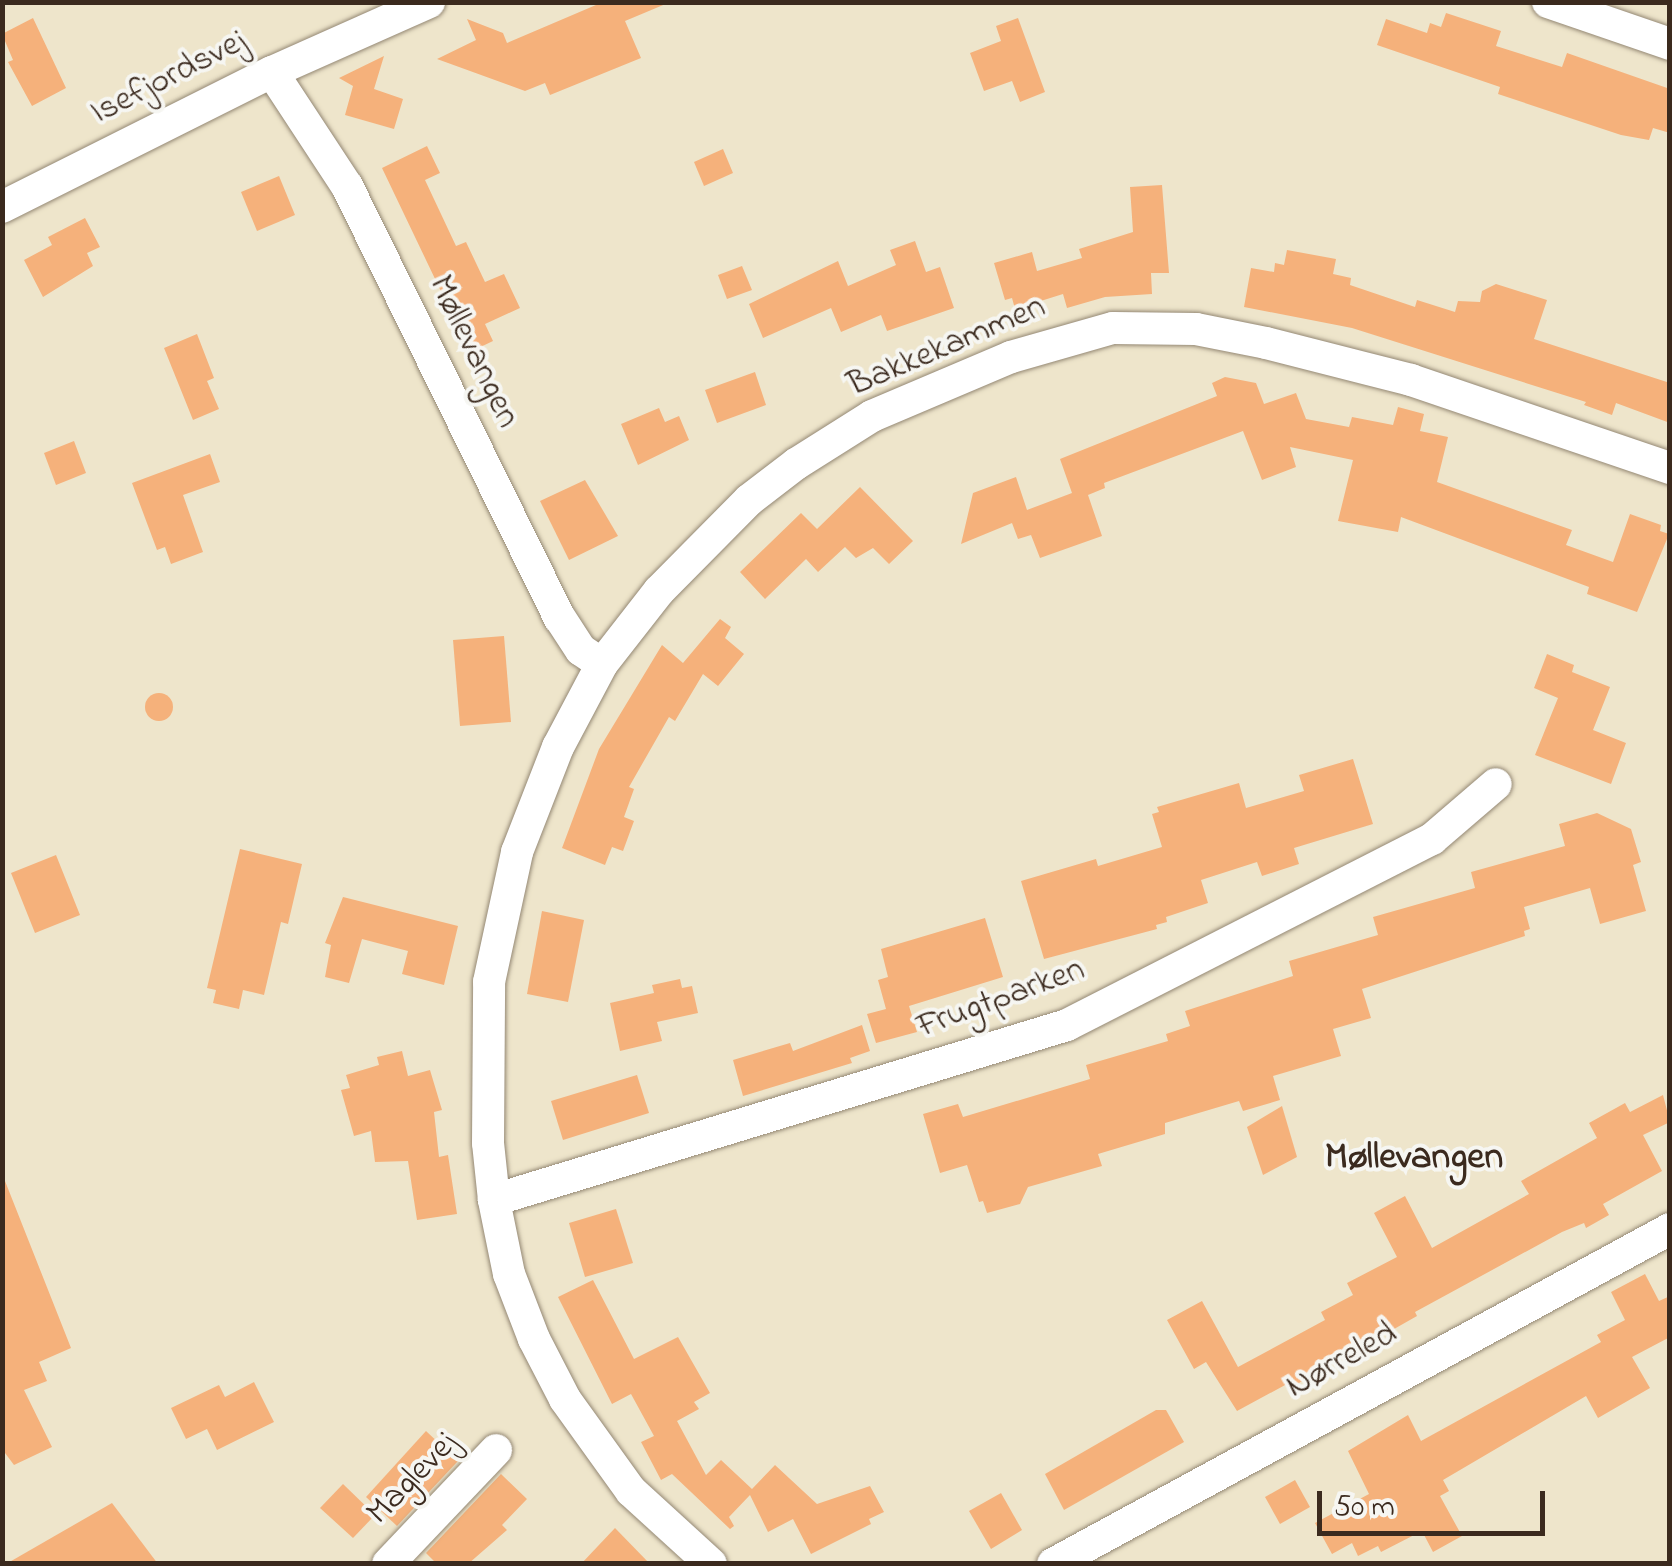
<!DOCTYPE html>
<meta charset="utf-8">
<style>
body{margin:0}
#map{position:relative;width:1672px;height:1566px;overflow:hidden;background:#eee5cb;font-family:"Indie Flower",sans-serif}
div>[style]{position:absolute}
.building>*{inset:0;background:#f5b17b}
.round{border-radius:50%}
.roads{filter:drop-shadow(0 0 2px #948874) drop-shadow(0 0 2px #948874)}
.minor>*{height:32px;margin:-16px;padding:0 16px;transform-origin:16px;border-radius:16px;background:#fff}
span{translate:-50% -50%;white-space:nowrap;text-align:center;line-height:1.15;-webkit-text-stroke:8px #f6f6f2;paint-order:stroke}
.street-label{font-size:35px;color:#3b2a1e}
.neighbourhood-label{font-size:38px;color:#3b2a1e;font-weight:700}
.frame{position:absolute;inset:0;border:5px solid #3b2a1e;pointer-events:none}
.scale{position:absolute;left:1317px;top:1491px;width:228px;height:45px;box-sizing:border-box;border:5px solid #3b2a1e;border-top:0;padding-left:12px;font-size:30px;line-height:35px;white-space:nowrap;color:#3b2a1e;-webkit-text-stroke:8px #f6f6f2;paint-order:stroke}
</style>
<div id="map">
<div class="building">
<div style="clip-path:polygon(603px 2px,668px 3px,625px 21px,641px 58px,550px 95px,545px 83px,525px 91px,437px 59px,476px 40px,467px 19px,503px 33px,507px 43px)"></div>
<div style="clip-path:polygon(1446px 13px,1501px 31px,1496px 46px,1562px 67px,1567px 53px,1670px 89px,1670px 133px,1653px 128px,1649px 140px,1621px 135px,1498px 94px,1500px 87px,1377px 45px,1386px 19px,1427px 33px,1430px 23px,1441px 27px)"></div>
<div style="clip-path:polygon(33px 18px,66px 88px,32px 106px,8px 62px,13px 60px,2px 34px)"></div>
<div style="clip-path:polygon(1018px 18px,1045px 92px,1020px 102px,1012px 81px,984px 91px,970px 53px,1001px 41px,996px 26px)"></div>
<div style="clip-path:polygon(384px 56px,374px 89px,403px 99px,394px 129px,345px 115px,353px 86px,339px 78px)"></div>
<div style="clip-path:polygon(427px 146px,440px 173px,425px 180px,456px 246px,466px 242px,485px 282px,504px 274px,520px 308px,485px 324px,493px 341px,470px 352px,382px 168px)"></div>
<div style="clip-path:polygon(723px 149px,733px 173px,704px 186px,694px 162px)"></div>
<div style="clip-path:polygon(279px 176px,295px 215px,257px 231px,241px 192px)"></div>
<div style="clip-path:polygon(1162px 185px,1169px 273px,1151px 273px,1152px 294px,1105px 297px,1067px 308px,1063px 294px,1015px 309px,1012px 298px,1005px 300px,994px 263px,1032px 252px,1037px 271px,1082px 258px,1079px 249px,1133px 232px,1130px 187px)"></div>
<div style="clip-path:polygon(85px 218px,100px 247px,87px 253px,93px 266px,43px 297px,24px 260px,52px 245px,48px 237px)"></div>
<div style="clip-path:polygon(915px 241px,926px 272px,940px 267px,954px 308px,887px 331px,881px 315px,841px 332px,831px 308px,763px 338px,749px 304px,838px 261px,848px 286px,896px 265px,890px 250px)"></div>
<div style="clip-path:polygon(1287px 250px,1336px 259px,1333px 274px,1351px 278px,1350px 285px,1415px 307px,1417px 300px,1455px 312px,1458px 301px,1480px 302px,1482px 291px,1496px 284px,1547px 300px,1534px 339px,1670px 383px,1670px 423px,1616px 403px,1612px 415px,1584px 405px,1586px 402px,1352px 328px,1244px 307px,1251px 268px,1274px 272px,1275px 263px,1284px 265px)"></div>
<div style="clip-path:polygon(742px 266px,752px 290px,727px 299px,718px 275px)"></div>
<div style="clip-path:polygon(197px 334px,214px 378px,207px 381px,219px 409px,193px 420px,164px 348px)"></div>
<div style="clip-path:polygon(755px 372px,766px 405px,717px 423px,705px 390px)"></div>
<div style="clip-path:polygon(1225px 377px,1256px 383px,1264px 404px,1296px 393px,1306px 419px,1349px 427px,1352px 417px,1393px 425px,1398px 407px,1424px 414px,1420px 431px,1448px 437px,1437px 482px,1572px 530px,1566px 545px,1613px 562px,1630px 514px,1661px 525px,1660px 531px,1669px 534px,1637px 612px,1587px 594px,1589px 587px,1401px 517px,1398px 532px,1338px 521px,1353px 460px,1290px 447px,1296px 467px,1262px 480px,1243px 431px,1104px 483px,1105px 488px,1088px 495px,1102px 536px,1040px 558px,1031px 535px,1018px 539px,1012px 523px,961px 544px,973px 493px,1016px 477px,1027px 510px,1072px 493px,1060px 459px,1217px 396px,1212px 383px)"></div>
<div style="clip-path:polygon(659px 408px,665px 422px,679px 416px,689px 440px,638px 465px,621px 424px)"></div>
<div style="clip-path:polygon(74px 441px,86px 473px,56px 485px,44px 453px)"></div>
<div style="clip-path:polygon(210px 454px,220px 482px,183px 495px,203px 552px,171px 564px,165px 547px,157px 550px,132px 483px)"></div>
<div style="clip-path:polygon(585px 480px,618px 536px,569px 560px,540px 501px)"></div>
<div style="clip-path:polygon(860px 487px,913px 541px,889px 564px,873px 548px,856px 558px,845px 547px,818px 572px,806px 559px,765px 599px,740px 572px,801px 513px,817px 529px)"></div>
<div style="clip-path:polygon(720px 619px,731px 627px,725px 638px,744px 654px,718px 686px,703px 674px,675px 721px,669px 717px,629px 787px,634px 789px,624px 817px,634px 821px,623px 851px,612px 847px,605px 865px,562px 848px,599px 749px,662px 645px,683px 663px)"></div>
<div style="clip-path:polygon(504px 636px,511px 722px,460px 726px,453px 640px)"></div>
<div style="clip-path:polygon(1547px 654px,1574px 665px,1572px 672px,1610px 687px,1593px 730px,1626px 743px,1611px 784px,1535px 755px,1558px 698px,1534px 688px)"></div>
<div class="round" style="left:145px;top:693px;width:28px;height:28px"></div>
<div style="clip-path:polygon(1353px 759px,1373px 824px,1294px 848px,1299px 864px,1262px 876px,1257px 862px,1201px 880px,1208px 903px,1166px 917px,1167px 922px,1156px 925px,1157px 929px,1044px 959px,1021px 881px,1096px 859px,1098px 866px,1162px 847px,1152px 814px,1159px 812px,1157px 807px,1239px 783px,1246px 808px,1304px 791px,1299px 775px)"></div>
<div style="clip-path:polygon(1597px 813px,1631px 829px,1641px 862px,1633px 865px,1646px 911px,1600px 924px,1590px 888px,1524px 907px,1530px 929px,1524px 931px,1525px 936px,1362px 989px,1371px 1018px,1333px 1029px,1341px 1056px,1273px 1076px,1280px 1100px,1243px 1111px,1239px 1101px,1165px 1123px,1165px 1134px,1098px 1154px,1102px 1166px,1028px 1187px,1020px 1204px,987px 1213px,983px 1201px,979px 1202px,967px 1165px,940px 1173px,923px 1114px,958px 1104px,963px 1117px,1090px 1079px,1086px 1065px,1168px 1041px,1166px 1034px,1190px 1026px,1185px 1011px,1293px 976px,1289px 961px,1378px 935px,1373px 917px,1475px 888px,1471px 872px,1565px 846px,1559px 824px)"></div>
<div style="clip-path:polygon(240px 849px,302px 864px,288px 924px,281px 922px,264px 995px,243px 990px,239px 1009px,213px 1003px,216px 990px,207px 988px)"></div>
<div style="clip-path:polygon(56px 855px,80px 915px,35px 933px,11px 873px)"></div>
<div style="clip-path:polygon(343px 897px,458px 926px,444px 985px,402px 974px,408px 951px,362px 939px,349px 983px,325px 977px,331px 945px,325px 943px)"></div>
<div style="clip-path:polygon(542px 911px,584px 920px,568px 1002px,527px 994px)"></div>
<div style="clip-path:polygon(985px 918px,1003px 977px,909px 1006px,917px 1032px,876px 1043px,867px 1014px,886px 1009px,878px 980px,888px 977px,881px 949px)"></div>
<div style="clip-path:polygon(680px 979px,682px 988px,692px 986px,698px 1013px,657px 1022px,662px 1041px,620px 1051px,610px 1003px,654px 993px,652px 985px)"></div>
<div style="clip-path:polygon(862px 1025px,870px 1051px,850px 1058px,852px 1063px,743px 1096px,733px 1060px,790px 1043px,793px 1051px)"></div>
<div style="clip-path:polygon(402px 1051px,408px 1076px,430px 1070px,442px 1110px,434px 1112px,439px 1157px,448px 1155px,457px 1214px,417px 1220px,408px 1161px,375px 1162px,371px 1131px,354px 1136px,341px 1090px,350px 1088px,346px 1075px,379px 1065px,377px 1057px)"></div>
<div style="clip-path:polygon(637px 1075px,649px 1113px,563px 1140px,551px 1101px)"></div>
<div style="clip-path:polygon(1663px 1095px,1670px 1122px,1643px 1135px,1662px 1171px,1603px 1204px,1609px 1215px,1586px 1228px,1584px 1223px,1562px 1232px,1415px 1312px,1417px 1316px,1290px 1388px,1287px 1384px,1237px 1411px,1206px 1362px,1194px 1369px,1167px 1320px,1202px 1301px,1238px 1367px,1325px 1320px,1321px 1312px,1353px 1295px,1347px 1283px,1397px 1257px,1374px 1213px,1405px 1196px,1432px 1248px,1529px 1194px,1521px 1181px,1597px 1138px,1589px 1123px,1625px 1103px,1630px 1112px)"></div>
<div style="clip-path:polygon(1282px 1106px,1297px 1157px,1263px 1175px,1247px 1127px)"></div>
<div style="clip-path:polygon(5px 1181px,71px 1348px,39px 1362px,47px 1381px,24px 1390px,52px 1447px,14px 1465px,2px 1449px)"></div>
<div style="clip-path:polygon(616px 1209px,633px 1263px,585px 1277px,569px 1223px)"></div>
<div style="clip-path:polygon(1645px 1274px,1659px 1301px,1670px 1296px,1670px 1337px,1632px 1357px,1650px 1388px,1598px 1418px,1586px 1396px,1443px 1480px,1449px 1491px,1440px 1496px,1462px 1536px,1433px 1552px,1422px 1531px,1381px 1552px,1378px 1546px,1358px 1556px,1352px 1543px,1332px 1554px,1315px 1523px,1369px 1494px,1348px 1451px,1408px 1415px,1421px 1441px,1601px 1342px,1597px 1335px,1625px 1320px,1611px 1292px)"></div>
<div style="clip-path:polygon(593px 1280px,634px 1359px,678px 1337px,710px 1393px,694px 1402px,699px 1409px,677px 1421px,706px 1475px,721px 1460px,752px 1489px,775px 1465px,817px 1504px,870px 1486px,884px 1512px,869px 1519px,871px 1524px,811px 1554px,793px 1519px,768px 1532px,750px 1495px,729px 1517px,734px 1526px,730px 1529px,672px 1474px,661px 1480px,641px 1442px,654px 1436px,631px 1394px,612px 1404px,558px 1297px)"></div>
<div style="clip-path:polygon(254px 1382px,274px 1422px,217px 1450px,207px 1429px,186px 1439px,171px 1408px,219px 1385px,225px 1397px)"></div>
<div style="clip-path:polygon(1156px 1410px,1166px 1410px,1184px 1442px,1064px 1510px,1045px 1474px)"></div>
<div style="clip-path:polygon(426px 1431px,458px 1461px,397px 1526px,366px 1497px)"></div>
<div style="clip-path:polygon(501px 1474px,527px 1499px,502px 1525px,507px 1530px,468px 1564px,437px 1564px,426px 1553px)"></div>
<div style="clip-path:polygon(1295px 1480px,1310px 1507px,1280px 1524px,1265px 1497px)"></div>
<div style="clip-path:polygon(343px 1484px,375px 1515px,353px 1538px,320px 1508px)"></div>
<div style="clip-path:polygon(1001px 1493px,1022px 1530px,991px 1549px,969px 1511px)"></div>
<div style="clip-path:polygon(112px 1503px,158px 1564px,6px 1564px)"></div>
<div style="clip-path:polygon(615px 1528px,650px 1564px,581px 1564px)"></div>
</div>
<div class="roads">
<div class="minor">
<div style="left:1548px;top:2px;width:129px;rotate:19deg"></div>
<div style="left:272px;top:72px;width:136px;rotate:56.7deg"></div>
<div style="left:347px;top:186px;width:482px;rotate:63.8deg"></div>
<div style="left:560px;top:618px;width:38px;rotate:57deg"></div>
<div style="left:581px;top:650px;width:25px;rotate:34deg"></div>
<div style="left:2px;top:207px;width:302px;rotate:-26.6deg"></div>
<div style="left:272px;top:72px;width:172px;rotate:-24deg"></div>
<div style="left:494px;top:1200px;width:599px;rotate:-16.98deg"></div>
<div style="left:1067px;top:1025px;width:410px;rotate:-27deg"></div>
<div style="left:1432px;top:839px;width:84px;rotate:-40.7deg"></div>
<div style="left:388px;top:1564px;width:157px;rotate:-46.5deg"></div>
<div style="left:711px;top:1564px;width:108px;rotate:-137.6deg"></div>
<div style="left:631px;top:1491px;width:113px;rotate:-125.7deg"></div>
<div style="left:565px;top:1399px;width:68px;rotate:-117.3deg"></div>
<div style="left:534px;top:1339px;width:70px;rotate:-111deg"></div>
<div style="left:509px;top:1274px;width:76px;rotate:-101.5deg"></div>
<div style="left:494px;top:1200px;width:57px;rotate:-96deg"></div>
<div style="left:488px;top:1143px;width:161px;rotate:-89.6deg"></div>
<div style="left:489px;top:982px;width:133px;rotate:-77.8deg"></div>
<div style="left:517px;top:852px;width:113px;rotate:-68.7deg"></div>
<div style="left:558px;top:747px;width:94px;rotate:-62.1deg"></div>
<div style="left:602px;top:664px;width:93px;rotate:-52deg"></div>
<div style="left:659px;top:591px;width:128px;rotate:-45.3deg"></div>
<div style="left:749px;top:500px;width:59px;rotate:-37.5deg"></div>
<div style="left:796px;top:464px;width:90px;rotate:-32.3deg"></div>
<div style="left:872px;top:416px;width:151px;rotate:-23deg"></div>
<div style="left:1011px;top:357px;width:106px;rotate:-15.9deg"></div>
<div style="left:1113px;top:328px;width:83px;rotate:0.7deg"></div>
<div style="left:1196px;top:329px;width:71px;rotate:11.3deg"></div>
<div style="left:1266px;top:343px;width:150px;rotate:14.3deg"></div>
<div style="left:1411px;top:380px;width:274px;rotate:18.8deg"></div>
<div style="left:1053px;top:1564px;width:702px;rotate:-28.5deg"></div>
</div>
</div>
<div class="street-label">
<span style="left:169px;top:78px;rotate:-27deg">Isefjordsvej</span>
<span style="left:947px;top:347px;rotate:-23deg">Bakkekammen</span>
<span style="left:473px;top:352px;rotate:64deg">Møllevangen</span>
<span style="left:1001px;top:999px;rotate:-20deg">Frugtparken</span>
<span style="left:1342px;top:1361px;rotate:-29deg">Nørreled</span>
<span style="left:413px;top:1479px;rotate:-46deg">Maglevej</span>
</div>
<div class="neighbourhood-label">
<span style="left:1414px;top:1159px">Møllevangen</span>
</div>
<div class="frame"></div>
<div class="scale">50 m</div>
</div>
